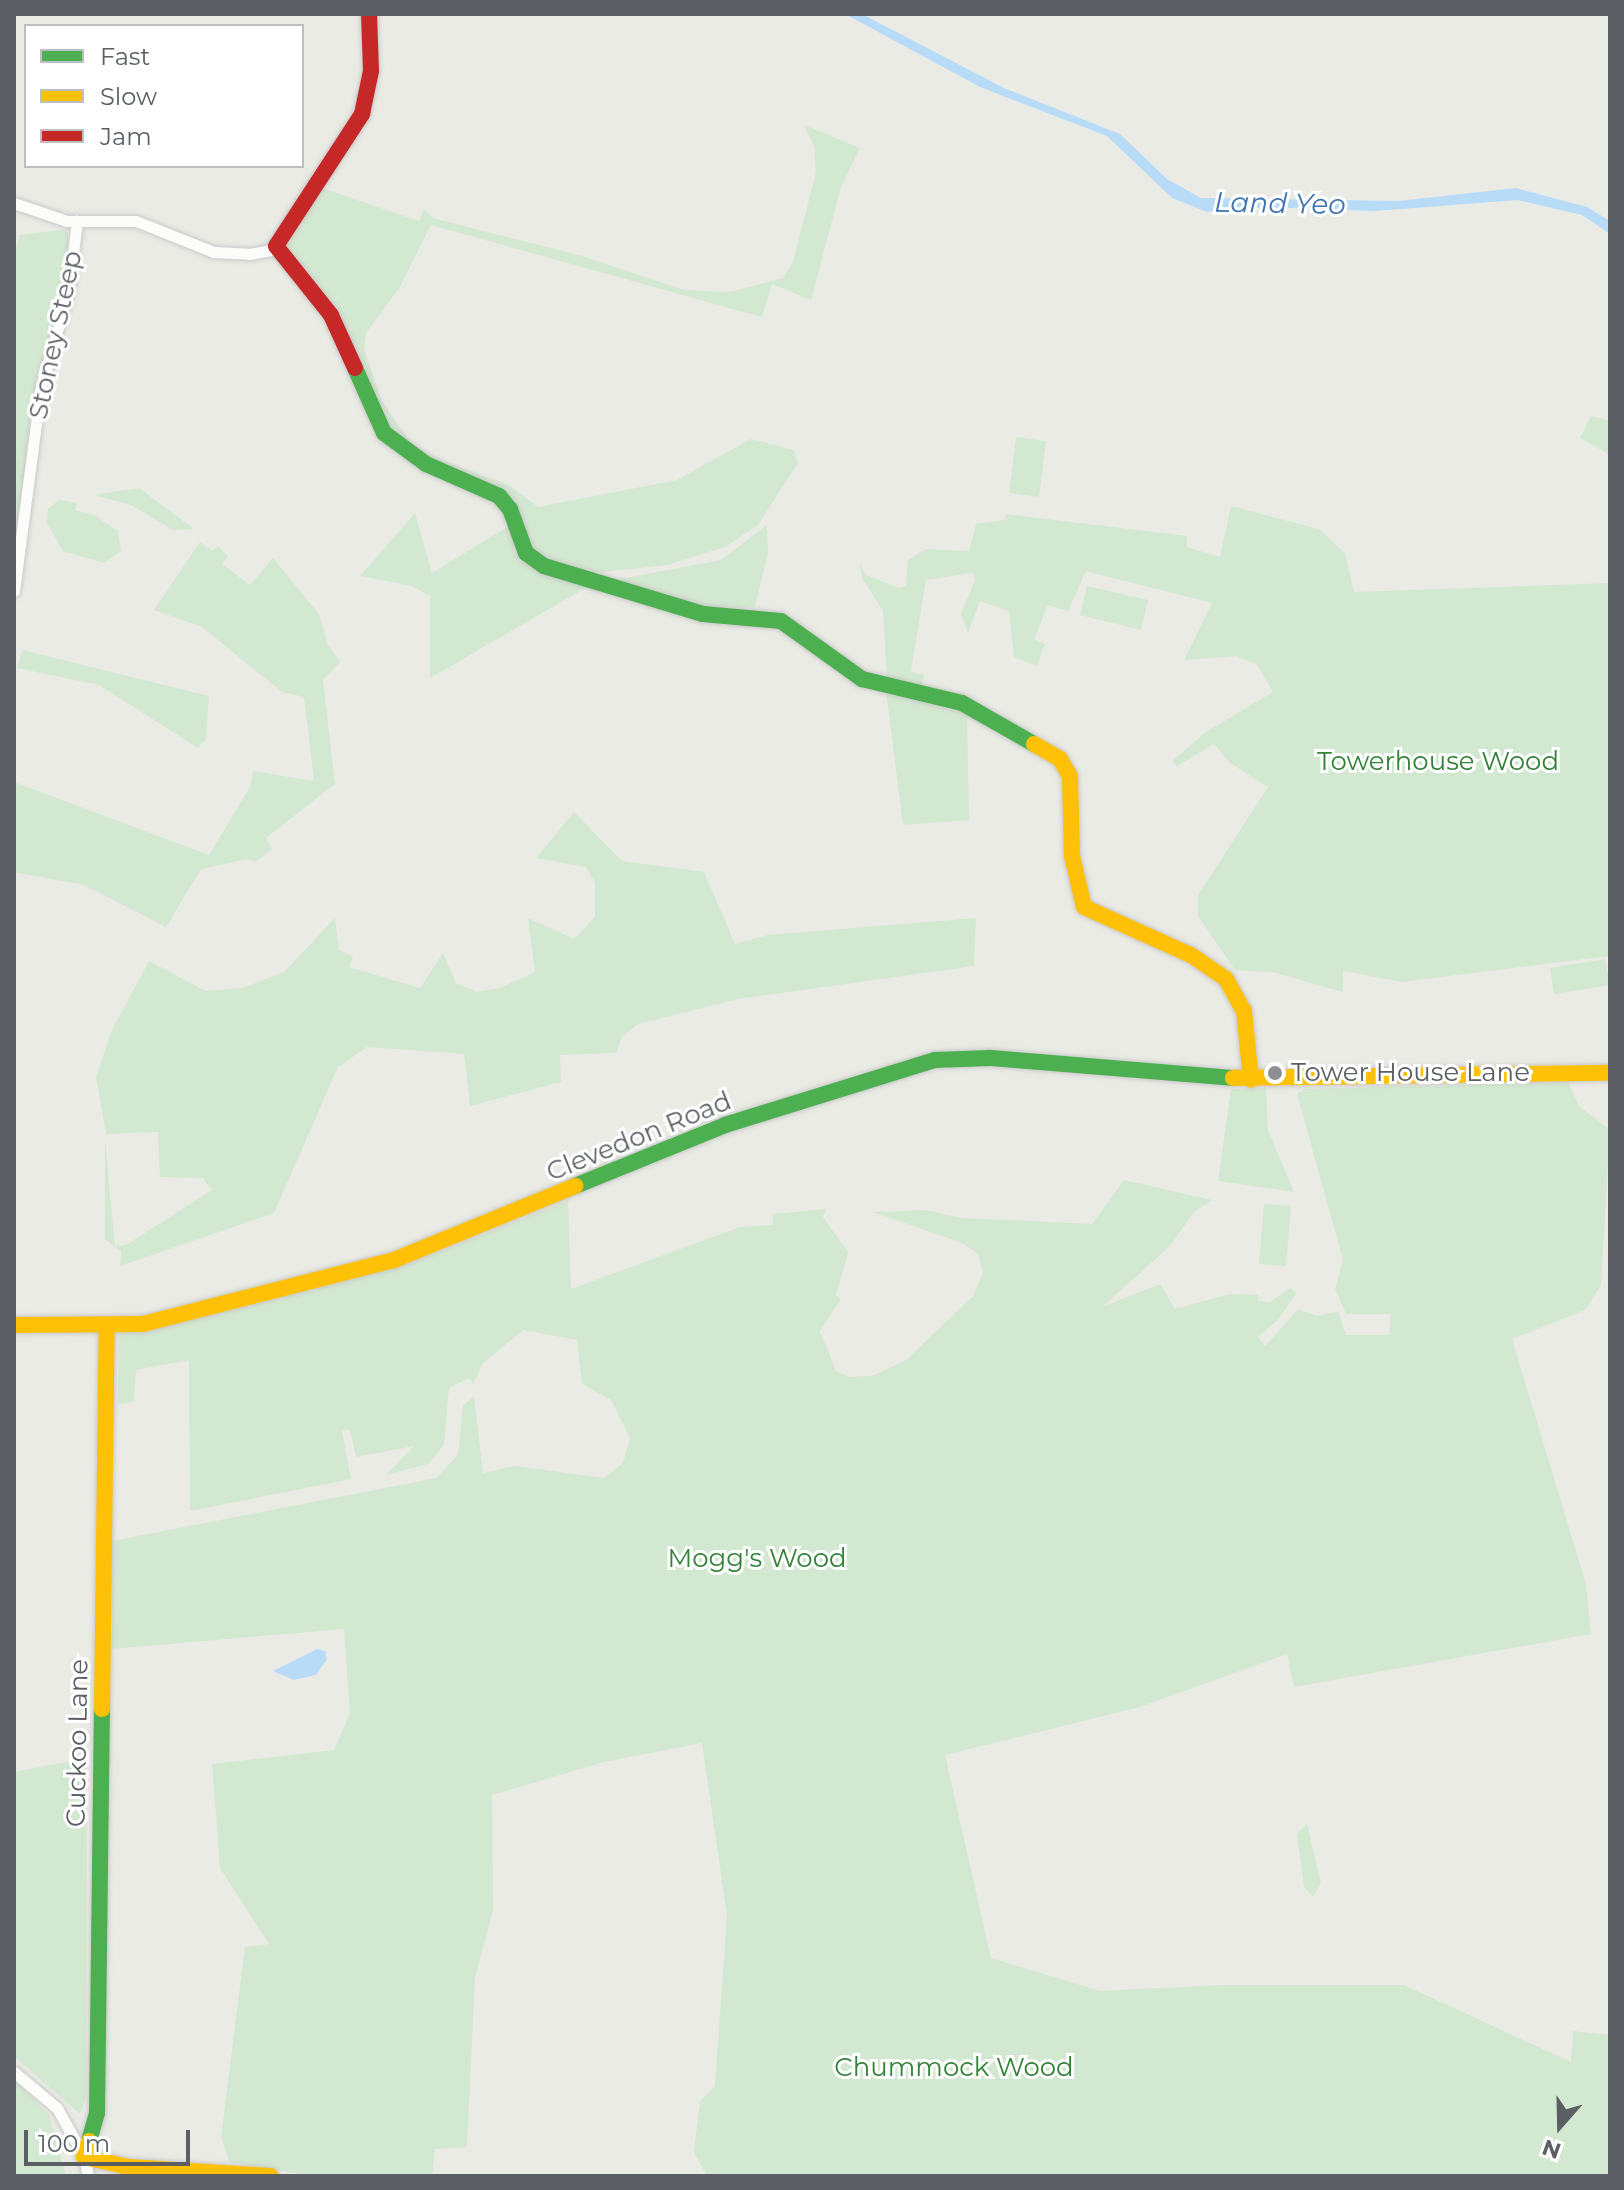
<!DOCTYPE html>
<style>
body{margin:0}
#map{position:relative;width:1624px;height:2190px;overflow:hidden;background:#ebebe6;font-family:Montserrat,sans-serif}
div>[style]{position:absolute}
.green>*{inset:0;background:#d3e8d1}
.water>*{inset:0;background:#b8dcf8}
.roads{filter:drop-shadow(0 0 2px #c9c9c8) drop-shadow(0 0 2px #c9c9c8)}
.street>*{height:11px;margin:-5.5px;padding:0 5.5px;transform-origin:5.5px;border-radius:5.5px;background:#fcfcfb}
.fast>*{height:16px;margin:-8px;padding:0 8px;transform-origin:8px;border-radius:8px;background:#4caf50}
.slow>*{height:16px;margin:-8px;padding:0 8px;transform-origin:8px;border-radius:8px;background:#ffc107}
.jam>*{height:16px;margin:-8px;padding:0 8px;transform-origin:8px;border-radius:8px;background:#c62828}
.dots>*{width:22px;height:22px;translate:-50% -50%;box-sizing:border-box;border:4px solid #fff;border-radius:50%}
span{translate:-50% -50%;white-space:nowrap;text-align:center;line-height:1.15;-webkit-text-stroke:6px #fff;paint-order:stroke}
.street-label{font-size:26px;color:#5b5f64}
.park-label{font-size:26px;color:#348339}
.poi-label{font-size:26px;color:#5b5f64}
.left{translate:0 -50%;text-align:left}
.water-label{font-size:28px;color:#3f75b1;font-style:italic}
.frame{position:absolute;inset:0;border:16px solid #5b5f64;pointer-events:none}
.legend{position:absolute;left:24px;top:24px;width:280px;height:144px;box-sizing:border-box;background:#fff;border:2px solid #bdbfc1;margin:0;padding:10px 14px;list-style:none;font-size:24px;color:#5b5f64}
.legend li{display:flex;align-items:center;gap:16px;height:40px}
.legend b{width:40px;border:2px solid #bdbfc1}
.north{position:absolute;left:1520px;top:2086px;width:80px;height:80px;-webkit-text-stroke:6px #fff;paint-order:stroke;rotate:200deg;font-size:22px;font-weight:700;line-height:32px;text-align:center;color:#5b5f64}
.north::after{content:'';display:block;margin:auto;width:28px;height:36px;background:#5b5f64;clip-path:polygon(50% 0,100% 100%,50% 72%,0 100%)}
.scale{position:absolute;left:24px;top:2130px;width:166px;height:36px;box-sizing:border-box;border:4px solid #5b5f64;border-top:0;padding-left:10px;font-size:24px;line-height:28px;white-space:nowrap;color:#5b5f64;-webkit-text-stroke:6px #fff;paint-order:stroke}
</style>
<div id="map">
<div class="green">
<div style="clip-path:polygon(804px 125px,860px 148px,841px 187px,811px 300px,772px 284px,762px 317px,758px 316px,431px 225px,400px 287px,366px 333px,364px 349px,382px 401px,411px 443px,439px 459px,509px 485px,538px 507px,677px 480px,751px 439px,794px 450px,798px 463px,758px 525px,725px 547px,667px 565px,593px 573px,553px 564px,533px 552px,519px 510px,386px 431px,349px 343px,280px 249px,322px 188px,419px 221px,424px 209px,433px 218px,582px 256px,684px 290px,730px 292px,783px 278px,793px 262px,816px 172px,814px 146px)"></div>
<div style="clip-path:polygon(68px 229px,68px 270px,14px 553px,14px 255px,20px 235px)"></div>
<div style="clip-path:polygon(1591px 416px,1610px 421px,1610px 455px,1580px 438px)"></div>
<div style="clip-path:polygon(1016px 437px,1046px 441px,1039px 497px,1009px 493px)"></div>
<div style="clip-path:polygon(139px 488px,194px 529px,173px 530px,131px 505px,94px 495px)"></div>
<div style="clip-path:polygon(59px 500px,77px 503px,75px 510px,94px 515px,118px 531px,121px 551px,104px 563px,63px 551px,47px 523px,48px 509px)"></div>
<div style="clip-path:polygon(1231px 506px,1319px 529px,1345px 553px,1354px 592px,1610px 583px,1610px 956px,1402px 982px,1343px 971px,1343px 992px,1273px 972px,1235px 970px,1198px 916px,1198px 895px,1268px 787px,1230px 763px,1214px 744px,1177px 766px,1172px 761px,1206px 732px,1273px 692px,1257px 665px,1236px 656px,1184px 660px,1212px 603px,1086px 571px,1068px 611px,1048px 605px,1034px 639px,1045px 644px,1037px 666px,1014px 657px,1009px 611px,980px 601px,968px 634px,961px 614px,975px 580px,972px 573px,926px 580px,911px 671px,924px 675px,922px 686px,887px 681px,883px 611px,862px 578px,860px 564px,866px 575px,899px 588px,906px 585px,908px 560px,926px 549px,969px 551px,976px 524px,1004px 520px,1006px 514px,1187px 536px,1187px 547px,1220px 557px)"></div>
<div style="clip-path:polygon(415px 513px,432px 573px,512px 524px,527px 562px,536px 570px,589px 586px,430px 678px,430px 596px,412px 586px,360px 576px)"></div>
<div style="clip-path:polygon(767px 525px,768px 552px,755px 607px,710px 609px,610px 581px,721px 560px)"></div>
<div style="clip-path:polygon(200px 542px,213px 551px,218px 546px,228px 556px,222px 564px,250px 585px,273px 558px,319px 614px,328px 645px,340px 662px,323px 680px,335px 784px,266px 838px,272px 849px,255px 862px,248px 859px,201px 869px,166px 927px,84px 885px,14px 872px,14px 782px,209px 855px,251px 785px,253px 771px,314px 781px,304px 697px,282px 692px,202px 627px,154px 610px)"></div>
<div style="clip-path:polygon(1087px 586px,1148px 600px,1141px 630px,1080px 615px)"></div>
<div style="clip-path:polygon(22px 650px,209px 696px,206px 739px,198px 748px,99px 685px,17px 668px)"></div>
<div style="clip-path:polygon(886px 690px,967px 710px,969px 820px,903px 825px)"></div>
<div style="clip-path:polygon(574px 812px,622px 861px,704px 872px,735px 944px,768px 935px,976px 918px,974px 966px,738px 999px,638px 1024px,622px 1037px,616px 1053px,560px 1055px,561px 1082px,470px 1106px,464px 1054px,367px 1047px,338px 1067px,274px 1213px,120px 1266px,121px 1251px,105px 1239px,105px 1140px,115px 1246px,126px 1245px,212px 1190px,203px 1178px,160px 1177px,158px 1132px,106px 1134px,96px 1077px,111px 1032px,149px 961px,206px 991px,243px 988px,284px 972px,335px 918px,339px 950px,353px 957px,349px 967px,420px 988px,443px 953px,456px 983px,477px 992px,500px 988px,535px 972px,528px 918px,574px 939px,595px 917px,595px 883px,586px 867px,536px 858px)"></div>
<div style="clip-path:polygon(1605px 959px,1610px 985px,1554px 994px,1550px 968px)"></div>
<div style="clip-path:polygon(1568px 1082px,1579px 1106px,1610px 1130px,1601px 1285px,1585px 1310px,1512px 1339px,1586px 1584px,1591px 1634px,1294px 1687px,1287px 1654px,1140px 1707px,945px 1755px,991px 1958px,1100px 1991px,1222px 1985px,1404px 1985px,1571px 2062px,1573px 2031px,1610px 2035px,1610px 2176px,707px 2176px,694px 2152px,700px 2101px,715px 2086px,727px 1916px,702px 1743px,604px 1762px,492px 1795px,493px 1910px,475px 1978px,467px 2147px,435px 2149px,432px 2176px,311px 2176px,229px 2162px,221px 2137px,245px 1947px,269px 1944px,220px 1868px,212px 1764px,334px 1750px,350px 1714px,344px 1629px,112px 1649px,112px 1541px,436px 1478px,458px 1455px,463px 1406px,474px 1396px,483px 1473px,515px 1466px,604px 1478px,623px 1463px,630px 1438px,611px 1400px,582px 1384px,577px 1340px,523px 1330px,483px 1363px,473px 1384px,469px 1378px,449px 1388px,444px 1445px,428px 1464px,386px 1475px,414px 1446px,356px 1457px,350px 1430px,342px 1431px,351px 1479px,190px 1511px,189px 1360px,136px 1370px,134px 1401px,118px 1405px,119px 1333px,238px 1309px,363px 1275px,444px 1250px,568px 1201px,571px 1289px,740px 1227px,773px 1225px,772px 1214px,826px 1209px,823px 1217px,848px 1252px,836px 1295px,841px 1299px,820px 1331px,836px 1371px,850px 1377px,872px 1376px,906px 1360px,973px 1296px,983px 1273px,978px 1254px,962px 1243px,873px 1212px,925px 1210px,962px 1218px,1092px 1224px,1124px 1180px,1212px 1200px,1194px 1212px,1170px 1246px,1102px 1307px,1160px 1284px,1175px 1309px,1229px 1294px,1258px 1295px,1258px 1301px,1270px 1302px,1290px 1288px,1297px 1292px,1278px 1320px,1258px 1337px,1265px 1346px,1298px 1309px,1317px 1316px,1338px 1311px,1346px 1335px,1389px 1335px,1391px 1314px,1346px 1314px,1335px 1289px,1343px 1260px,1297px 1094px,1304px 1089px)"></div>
<div style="clip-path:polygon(1266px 1088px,1268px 1130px,1294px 1192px,1218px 1181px,1231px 1089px)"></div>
<div style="clip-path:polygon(1264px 1204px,1291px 1206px,1286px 1266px,1259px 1264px)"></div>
<div style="clip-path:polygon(87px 1758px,86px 2098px,80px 2114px,14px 2056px,14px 1772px)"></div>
<div style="clip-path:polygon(1307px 1824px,1321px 1883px,1313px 1897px,1304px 1887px,1297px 1834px)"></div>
<div style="clip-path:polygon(14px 2079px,49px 2115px,66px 2176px,14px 2176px)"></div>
</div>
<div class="water">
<div style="clip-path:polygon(845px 14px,862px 14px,1004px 88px,1120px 134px,1167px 179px,1201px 198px,1398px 201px,1516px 188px,1587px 207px,1610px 221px,1610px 234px,1582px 215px,1518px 200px,1375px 211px,1266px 207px,1207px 212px,1172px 198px,1107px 136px,980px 87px)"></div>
<div style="clip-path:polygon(317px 1649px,325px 1651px,327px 1659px,316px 1675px,294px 1680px,273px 1671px)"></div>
</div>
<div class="roads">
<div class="street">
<div style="left:14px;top:203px;width:56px;rotate:18.8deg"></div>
<div style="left:67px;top:221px;width:69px"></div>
<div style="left:136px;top:221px;width:84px;rotate:21.7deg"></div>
<div style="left:214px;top:252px;width:35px;rotate:3deg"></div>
<div style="left:249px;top:254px;width:27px;rotate:-10deg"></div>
<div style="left:14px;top:591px;width:206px;rotate:-82.5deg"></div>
<div style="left:41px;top:387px;width:98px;rotate:-74deg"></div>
<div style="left:68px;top:293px;width:73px;rotate:-82.9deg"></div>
<div style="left:14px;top:2072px;width:56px;rotate:39.9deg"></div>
<div style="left:57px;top:2108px;width:56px;rotate:61.1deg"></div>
<div style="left:84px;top:2157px;width:19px;rotate:78deg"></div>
</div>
<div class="fast">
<div style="left:355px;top:368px;width:71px;rotate:66deg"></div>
<div style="left:384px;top:433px;width:52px;rotate:36.4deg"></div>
<div style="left:426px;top:464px;width:80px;rotate:23.7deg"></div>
<div style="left:499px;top:496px;width:17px;rotate:50deg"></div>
<div style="left:510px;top:509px;width:47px;rotate:70deg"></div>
<div style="left:526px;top:553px;width:22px;rotate:36deg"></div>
<div style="left:544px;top:566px;width:166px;rotate:16.8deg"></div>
<div style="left:703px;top:614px;width:78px;rotate:5.1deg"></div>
<div style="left:781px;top:621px;width:100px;rotate:35.6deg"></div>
<div style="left:862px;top:679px;width:103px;rotate:13.5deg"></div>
<div style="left:962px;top:703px;width:83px;rotate:29.7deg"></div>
<div style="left:575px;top:1186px;width:162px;rotate:-22.1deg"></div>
<div style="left:725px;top:1125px;width:220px;rotate:-17.2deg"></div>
<div style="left:935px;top:1060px;width:55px;rotate:-2.1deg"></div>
<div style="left:990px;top:1058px;width:244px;rotate:4.7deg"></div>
<div style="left:89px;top:2141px;width:29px;rotate:-74deg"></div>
<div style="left:97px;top:2113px;width:404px;rotate:-89.3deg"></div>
</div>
<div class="slow">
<div style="left:1034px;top:744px;width:30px;rotate:30deg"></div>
<div style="left:1060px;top:759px;width:20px;rotate:60deg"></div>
<div style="left:1070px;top:776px;width:80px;rotate:88.6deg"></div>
<div style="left:1072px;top:856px;width:52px;rotate:76.8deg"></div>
<div style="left:1084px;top:907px;width:117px;rotate:24.2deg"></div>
<div style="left:1191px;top:955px;width:42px;rotate:34.4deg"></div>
<div style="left:1226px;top:979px;width:37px;rotate:61deg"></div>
<div style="left:1244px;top:1011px;width:69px;rotate:84.2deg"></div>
<div style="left:1233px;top:1078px;width:377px;rotate:-0.8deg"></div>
<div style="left:14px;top:1325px;width:129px;rotate:-0.4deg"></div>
<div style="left:143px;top:1324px;width:259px;rotate:-14.3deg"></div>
<div style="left:394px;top:1260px;width:196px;rotate:-22.2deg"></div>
<div style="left:102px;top:1709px;width:382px;rotate:-89.3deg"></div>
<div style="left:89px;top:2141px;width:17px;rotate:107deg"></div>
<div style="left:84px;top:2157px;width:46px;rotate:12.5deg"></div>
<div style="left:129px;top:2167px;width:142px;rotate:3.6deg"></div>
</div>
<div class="jam">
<div style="left:355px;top:368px;width:58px;rotate:-114.4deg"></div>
<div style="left:331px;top:315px;width:88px;rotate:-128.6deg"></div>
<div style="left:276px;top:246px;width:158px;rotate:-56.9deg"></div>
<div style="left:362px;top:114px;width:44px;rotate:-78.2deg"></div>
<div style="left:371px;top:71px;width:57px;rotate:-92deg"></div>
</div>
</div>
<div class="dots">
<div style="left:1275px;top:1073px;background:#8d9092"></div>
</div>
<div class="street-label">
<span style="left:56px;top:335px;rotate:-78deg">Stoney Steep</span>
<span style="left:639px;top:1137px;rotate:-22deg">Clevedon Road</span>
<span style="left:78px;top:1743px;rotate:-89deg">Cuckoo Lane</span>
</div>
<div class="park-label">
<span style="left:1438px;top:762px">Towerhouse Wood</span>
<span style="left:757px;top:1559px">Mogg's Wood</span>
<span style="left:954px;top:2068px">Chummock Wood</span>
</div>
<div class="poi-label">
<span class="left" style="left:1291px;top:1073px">Tower House Lane</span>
</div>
<div class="water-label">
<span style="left:1280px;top:203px;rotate:1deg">Land Yeo</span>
</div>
<div class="frame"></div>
<ul class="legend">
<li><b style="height:10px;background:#4caf50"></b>Fast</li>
<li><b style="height:10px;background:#ffc107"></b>Slow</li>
<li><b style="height:10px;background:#c62828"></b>Jam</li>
</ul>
<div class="north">N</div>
<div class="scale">100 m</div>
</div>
